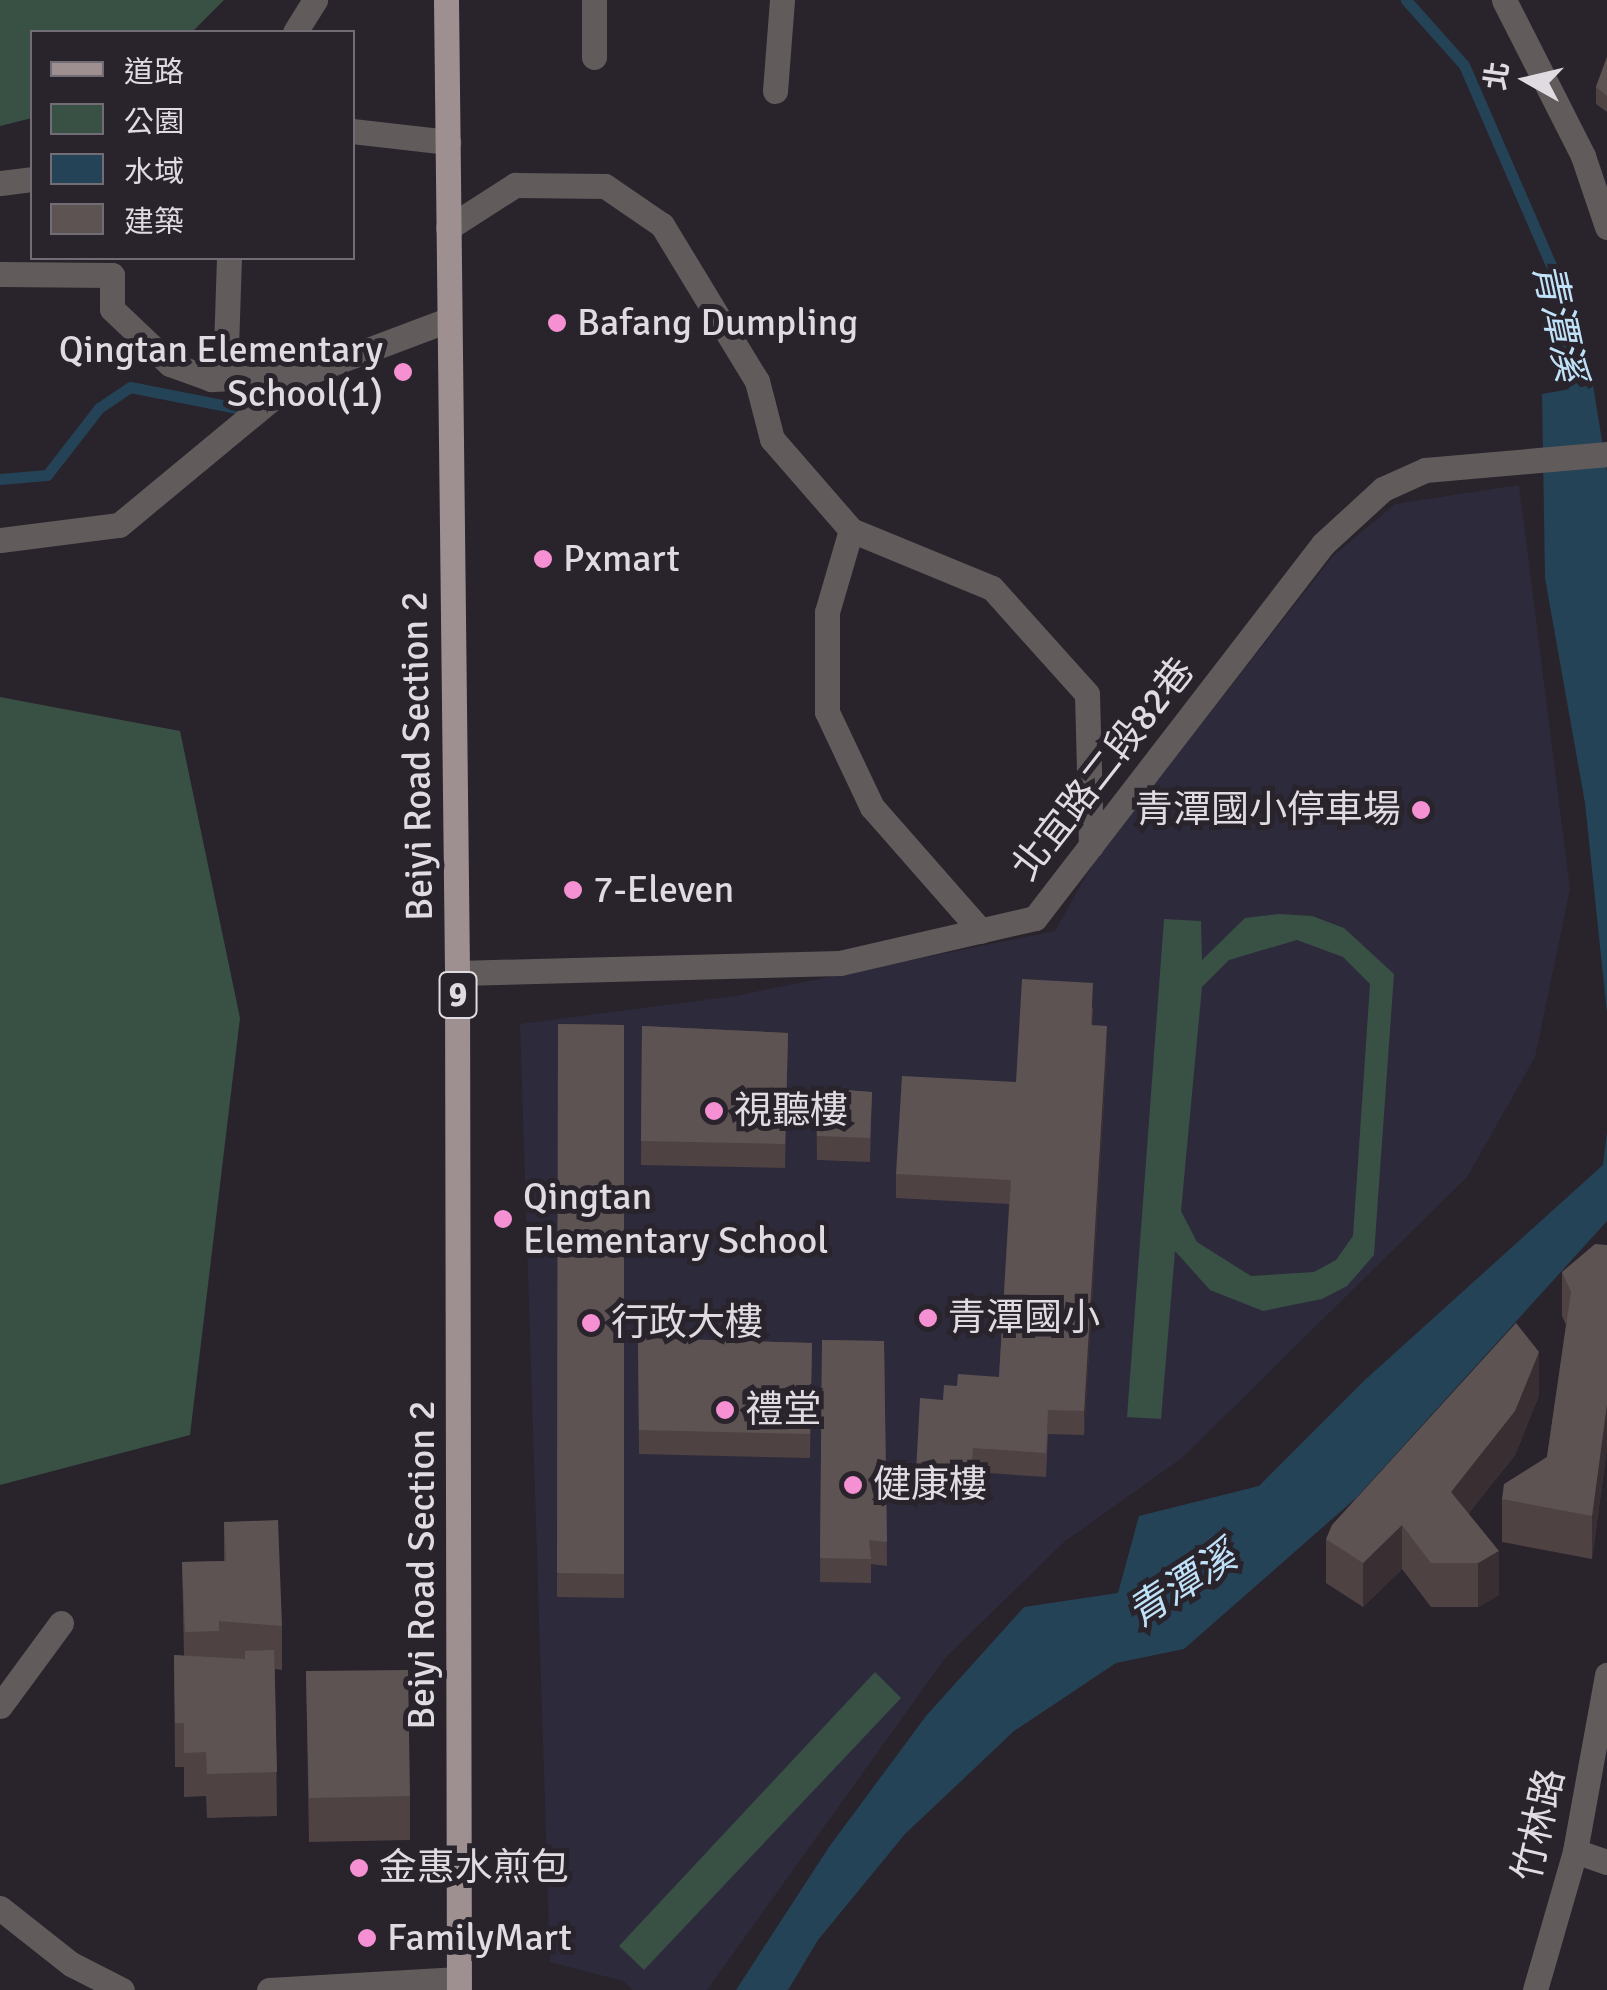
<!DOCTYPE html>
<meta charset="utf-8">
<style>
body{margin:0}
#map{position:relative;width:1607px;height:1990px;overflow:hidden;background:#29232c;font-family:Signika,"Noto Sans TC",sans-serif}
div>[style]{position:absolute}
.education>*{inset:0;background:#2d2a3b}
.green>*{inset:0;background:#395045}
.water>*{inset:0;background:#254357}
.stream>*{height:11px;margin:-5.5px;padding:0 5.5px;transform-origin:5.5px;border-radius:5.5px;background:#254357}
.minor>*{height:25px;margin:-12.5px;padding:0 12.5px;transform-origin:12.5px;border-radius:12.5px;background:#625b5b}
.major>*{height:25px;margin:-12.5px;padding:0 12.5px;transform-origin:12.5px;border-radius:12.5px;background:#9e9090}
.wall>*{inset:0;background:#4f4242}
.shaded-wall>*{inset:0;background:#392f32}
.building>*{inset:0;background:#5e5353}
.dots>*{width:28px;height:28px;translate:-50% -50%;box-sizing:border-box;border:5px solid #29232c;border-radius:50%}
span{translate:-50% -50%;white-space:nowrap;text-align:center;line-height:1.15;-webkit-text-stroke:10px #29232c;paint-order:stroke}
.shield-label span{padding:2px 8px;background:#29232c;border:2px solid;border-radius:8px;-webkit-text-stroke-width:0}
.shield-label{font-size:35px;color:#dfdbe1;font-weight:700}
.poi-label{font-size:38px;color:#dfdbe1}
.left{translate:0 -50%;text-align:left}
.right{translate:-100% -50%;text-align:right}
.street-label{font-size:38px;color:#dfdbe1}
.water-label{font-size:40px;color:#c0e2f9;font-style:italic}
.legend{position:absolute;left:30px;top:30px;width:325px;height:230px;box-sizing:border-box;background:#29232c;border:2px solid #726d74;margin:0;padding:12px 18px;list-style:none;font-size:30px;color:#dfdbe1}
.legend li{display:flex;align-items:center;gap:20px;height:50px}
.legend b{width:50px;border:2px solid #726d74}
.north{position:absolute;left:1477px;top:30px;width:100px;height:100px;-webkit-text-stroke:8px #29232c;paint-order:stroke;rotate:278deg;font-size:28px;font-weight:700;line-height:40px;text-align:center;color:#dfdbe1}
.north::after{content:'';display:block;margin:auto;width:35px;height:45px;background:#dfdbe1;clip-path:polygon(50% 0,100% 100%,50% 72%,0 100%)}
</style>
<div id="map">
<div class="education">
<div style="clip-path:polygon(1519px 485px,1570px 889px,1535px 1057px,1467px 1177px,1182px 1458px,1064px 1542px,945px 1658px,707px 1990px,633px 1990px,623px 1981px,550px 1962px,520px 1024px,735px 996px,1055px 931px,1096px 858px,1333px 556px,1395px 504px)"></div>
</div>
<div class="green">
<div style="clip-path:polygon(0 0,224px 0,192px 32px,32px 32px,32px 118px,0 126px)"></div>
<div style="clip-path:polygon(0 697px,180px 731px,240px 1018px,190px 1435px,0 1485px)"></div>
<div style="clip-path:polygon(evenodd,1279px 914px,1312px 916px,1344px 928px,1394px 974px,1374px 1255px,1347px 1286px,1322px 1299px,1263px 1311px,1210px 1290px,1175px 1251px,1161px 1419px,1127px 1417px,1164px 919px,1201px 921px,1202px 960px,1245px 918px,1279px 914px,1297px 940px,1343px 957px,1370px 984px,1353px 1236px,1336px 1260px,1314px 1272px,1251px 1276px,1197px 1242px,1181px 1211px,1202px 987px,1229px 960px,1297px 940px)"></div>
<div style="clip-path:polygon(875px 1672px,901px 1698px,644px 1970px,619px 1946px)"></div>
</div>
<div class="water">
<div style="clip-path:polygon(1593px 385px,1607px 472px,1607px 1013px,1585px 803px,1545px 578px,1542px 394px)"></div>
<div style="clip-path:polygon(1607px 1133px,1607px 1221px,1356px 1498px,1184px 1649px,1116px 1663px,1014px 1731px,905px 1834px,818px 1940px,788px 1990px,736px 1990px,829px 1847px,926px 1716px,1024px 1607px,1118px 1593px,1139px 1516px,1259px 1486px,1366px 1379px,1603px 1165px)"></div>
</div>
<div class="stream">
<div style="left:1406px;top:0;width:87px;rotate:48.3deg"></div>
<div style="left:1464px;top:65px;width:236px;rotate:66.5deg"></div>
<div style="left:1558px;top:281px;width:123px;rotate:81.6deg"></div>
<div style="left:0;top:479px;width:47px;rotate:-4.9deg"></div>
<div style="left:47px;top:475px;width:85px;rotate:-52.2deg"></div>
<div style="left:99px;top:408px;width:37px;rotate:-34deg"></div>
<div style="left:130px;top:387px;width:109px;rotate:11.1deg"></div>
</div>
<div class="minor">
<div style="left:1504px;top:0;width:175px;rotate:63.1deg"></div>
<div style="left:1583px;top:156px;width:75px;rotate:71.3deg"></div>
<div style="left:295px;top:32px;width:38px;rotate:-58deg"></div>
<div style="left:594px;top:57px;width:57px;rotate:-90deg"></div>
<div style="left:775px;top:91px;width:91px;rotate:-85.6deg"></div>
<div style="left:352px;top:131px;width:97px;rotate:6.5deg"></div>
<div style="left:0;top:183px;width:32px;rotate:-7deg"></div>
<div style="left:448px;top:228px;width:80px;rotate:-32.7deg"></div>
<div style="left:515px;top:185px;width:90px;rotate:0.6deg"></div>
<div style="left:605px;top:186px;width:69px;rotate:34.4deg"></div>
<div style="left:662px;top:225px;width:183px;rotate:58.7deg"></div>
<div style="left:757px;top:381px;width:60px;rotate:75.5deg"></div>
<div style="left:772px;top:439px;width:121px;rotate:49deg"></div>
<div style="left:851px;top:530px;width:85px;rotate:106.3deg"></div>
<div style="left:827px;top:612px;width:100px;rotate:90deg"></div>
<div style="left:827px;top:712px;width:105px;rotate:64.7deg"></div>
<div style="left:872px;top:807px;width:165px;rotate:48.7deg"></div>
<div style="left:0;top:274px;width:112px;rotate:0.5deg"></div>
<div style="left:112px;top:275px;width:34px;rotate:90deg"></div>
<div style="left:112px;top:309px;width:80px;rotate:43.5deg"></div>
<div style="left:170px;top:364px;width:44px;rotate:20.1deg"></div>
<div style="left:211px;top:379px;width:88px;rotate:-2deg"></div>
<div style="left:299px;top:376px;width:159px;rotate:-20.6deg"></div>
<div style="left:225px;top:378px;width:120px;rotate:-88.1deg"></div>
<div style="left:851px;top:530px;width:152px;rotate:22.4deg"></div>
<div style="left:992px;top:588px;width:142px;rotate:48.1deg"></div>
<div style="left:1087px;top:694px;width:152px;rotate:88.5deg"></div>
<div style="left:0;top:540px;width:120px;rotate:-7.2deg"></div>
<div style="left:119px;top:525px;width:234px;rotate:-39.6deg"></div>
<div style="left:457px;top:973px;width:383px;rotate:-1.5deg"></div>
<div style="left:840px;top:963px;width:200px;rotate:-13deg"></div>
<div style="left:1035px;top:918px;width:472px;rotate:-52.4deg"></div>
<div style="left:1323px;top:544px;width:81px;rotate:-42.5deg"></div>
<div style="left:1383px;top:489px;width:46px;rotate:-24.3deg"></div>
<div style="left:1425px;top:470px;width:183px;rotate:-5deg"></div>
<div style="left:0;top:1706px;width:103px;rotate:-53.7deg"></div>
<div style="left:1575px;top:1851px;width:34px;rotate:19deg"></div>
<div style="left:0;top:1908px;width:90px;rotate:38.3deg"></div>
<div style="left:71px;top:1964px;width:57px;rotate:27deg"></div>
<div style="left:269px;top:1990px;width:190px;rotate:-3.3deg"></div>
<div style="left:1535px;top:1990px;width:145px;rotate:-73.9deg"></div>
<div style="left:1575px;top:1851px;width:179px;rotate:-79.7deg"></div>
</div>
<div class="major">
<div style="left:446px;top:0;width:973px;rotate:89.35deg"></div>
<div style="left:457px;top:973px;width:1017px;rotate:89.89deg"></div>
</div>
<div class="wall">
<div style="clip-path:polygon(1607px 57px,1607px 112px,1596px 104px,1596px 87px)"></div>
<div style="clip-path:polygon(1093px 1007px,1092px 1025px,1107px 1050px,1084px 1435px,1048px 1434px,1046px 1477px,973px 1472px,971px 1499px,916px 1496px,916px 1472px,943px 1400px,957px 1386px,999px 1377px,1009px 1204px,896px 1198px,896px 1174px,1016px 1082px)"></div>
<div style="clip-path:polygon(558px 1024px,624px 1025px,624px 1598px,557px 1597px)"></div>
<div style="clip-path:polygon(642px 1026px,788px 1033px,785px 1168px,641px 1165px)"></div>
<div style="clip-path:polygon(816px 1088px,872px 1092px,870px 1162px,817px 1160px)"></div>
<div style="clip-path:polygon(1607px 1245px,1607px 1448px,1592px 1559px,1502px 1542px,1502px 1499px,1547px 1457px,1566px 1325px,1562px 1316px,1562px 1272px)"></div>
<div style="clip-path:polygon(638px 1338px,812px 1343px,810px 1458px,639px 1454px)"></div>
<div style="clip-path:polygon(822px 1340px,884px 1341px,887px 1566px,871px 1564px,871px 1583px,820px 1582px)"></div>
<div style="clip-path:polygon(1539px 1395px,1515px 1455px,1468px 1514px,1499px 1595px,1478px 1607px,1431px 1607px,1402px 1569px,1363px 1607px,1326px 1583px,1326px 1539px)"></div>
<div style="clip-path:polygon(224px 1522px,282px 1626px,282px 1670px,275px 1669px,277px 1816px,207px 1818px,206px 1796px,184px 1797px,184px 1767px,175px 1767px,174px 1655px,184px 1656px,182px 1562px,224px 1561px)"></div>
<div style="clip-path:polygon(306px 1671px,410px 1796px,410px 1840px,309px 1842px)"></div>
</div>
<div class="shaded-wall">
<div style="clip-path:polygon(1107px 1026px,1107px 1050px,1084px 1435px,1084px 1411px)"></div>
<div style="clip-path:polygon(1539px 1352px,1539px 1395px,1515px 1455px,1451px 1536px,1451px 1492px)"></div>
<div style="clip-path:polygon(1607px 1404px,1607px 1448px,1592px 1559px,1592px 1516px)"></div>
<div style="clip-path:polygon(1402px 1525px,1402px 1569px,1363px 1607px,1363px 1563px)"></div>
<div style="clip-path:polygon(1499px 1551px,1499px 1595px,1478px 1607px,1478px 1563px)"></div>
</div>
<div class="building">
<div style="clip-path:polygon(1607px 57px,1607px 96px,1596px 87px)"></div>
<div style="clip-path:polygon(1022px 979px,1093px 983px,1091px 1025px,1107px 1026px,1084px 1411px,1048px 1410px,1046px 1453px,973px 1448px,971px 1475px,916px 1472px,920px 1398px,943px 1400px,944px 1385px,957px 1386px,958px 1374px,999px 1377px,1011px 1180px,896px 1174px,902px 1076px,1016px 1082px)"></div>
<div style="clip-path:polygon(558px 1024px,624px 1025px,624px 1574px,557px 1573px)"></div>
<div style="clip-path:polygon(642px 1026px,788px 1033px,785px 1144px,641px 1141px)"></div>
<div style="clip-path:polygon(816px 1088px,872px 1092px,870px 1138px,817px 1136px)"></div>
<div style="clip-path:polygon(1595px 1244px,1607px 1245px,1607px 1404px,1592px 1516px,1502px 1499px,1504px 1484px,1547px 1457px,1571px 1292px,1562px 1272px)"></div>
<div style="clip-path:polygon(1516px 1323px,1539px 1352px,1515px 1411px,1451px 1492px,1499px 1551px,1478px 1563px,1431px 1563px,1402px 1525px,1363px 1563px,1326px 1539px,1332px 1525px)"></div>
<div style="clip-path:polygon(638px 1338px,812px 1343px,810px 1434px,639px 1430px)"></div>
<div style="clip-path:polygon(822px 1340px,884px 1341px,887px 1542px,869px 1540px,871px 1559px,820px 1558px)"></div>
<div style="clip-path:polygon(278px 1520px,282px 1626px,219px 1621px,219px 1631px,185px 1632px,182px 1562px,226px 1561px,224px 1522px)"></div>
<div style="clip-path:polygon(274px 1650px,277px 1772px,207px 1774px,206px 1752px,184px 1753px,184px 1723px,175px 1723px,174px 1655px,245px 1659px,245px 1651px)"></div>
<div style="clip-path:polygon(408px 1670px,410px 1796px,309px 1798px,306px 1671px)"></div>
</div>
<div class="dots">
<div style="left:557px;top:323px;background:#f591d2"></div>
<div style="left:403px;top:372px;background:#f591d2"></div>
<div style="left:543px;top:559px;background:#f591d2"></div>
<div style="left:1421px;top:810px;background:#f591d2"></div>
<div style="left:573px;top:890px;background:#f591d2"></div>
<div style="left:714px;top:1111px;background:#f591d2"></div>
<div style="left:503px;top:1219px;background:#f591d2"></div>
<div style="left:928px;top:1318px;background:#f591d2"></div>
<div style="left:591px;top:1323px;background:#f591d2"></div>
<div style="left:725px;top:1410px;background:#f591d2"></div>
<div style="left:853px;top:1485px;background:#f591d2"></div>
<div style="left:359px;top:1868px;background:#f591d2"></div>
<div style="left:367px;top:1938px;background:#f591d2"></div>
</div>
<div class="shield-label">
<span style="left:458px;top:995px">9</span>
</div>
<div class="poi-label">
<span class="left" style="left:577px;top:323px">Bafang Dumpling</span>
<span class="right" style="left:383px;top:372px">Qingtan Elementary<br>School(1)</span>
<span class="left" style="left:563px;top:559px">Pxmart</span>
<span class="right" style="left:1401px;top:810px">青潭國小停車場</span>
<span class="left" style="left:593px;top:890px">7-Eleven</span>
<span class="left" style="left:734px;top:1111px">視聽樓</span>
<span class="left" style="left:523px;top:1219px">Qingtan<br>Elementary School</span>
<span class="left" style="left:948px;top:1318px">青潭國小</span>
<span class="left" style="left:611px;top:1323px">行政大樓</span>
<span class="left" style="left:745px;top:1410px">禮堂</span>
<span class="left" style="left:873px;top:1485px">健康樓</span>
<span class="left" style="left:379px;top:1868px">金惠水煎包</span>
<span class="left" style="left:387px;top:1938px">FamilyMart</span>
</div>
<div class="street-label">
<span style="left:417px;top:756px;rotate:-91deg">Beiyi Road Section 2</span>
<span style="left:1103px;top:769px;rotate:-52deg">北宜路二段82巷</span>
<span style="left:422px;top:1565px;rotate:-90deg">Beiyi Road Section 2</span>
<span style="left:1539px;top:1825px;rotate:-77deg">竹林路</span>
</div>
<div class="water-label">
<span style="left:1559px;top:322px;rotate:78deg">青潭溪</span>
<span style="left:1182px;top:1585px;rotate:-33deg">青潭溪</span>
</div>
<ul class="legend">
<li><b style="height:12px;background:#9e9090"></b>道路</li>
<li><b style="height:28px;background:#395045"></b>公園</li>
<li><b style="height:28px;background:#254357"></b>水域</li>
<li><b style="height:28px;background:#5e5353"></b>建築</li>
</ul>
<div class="north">北</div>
</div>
